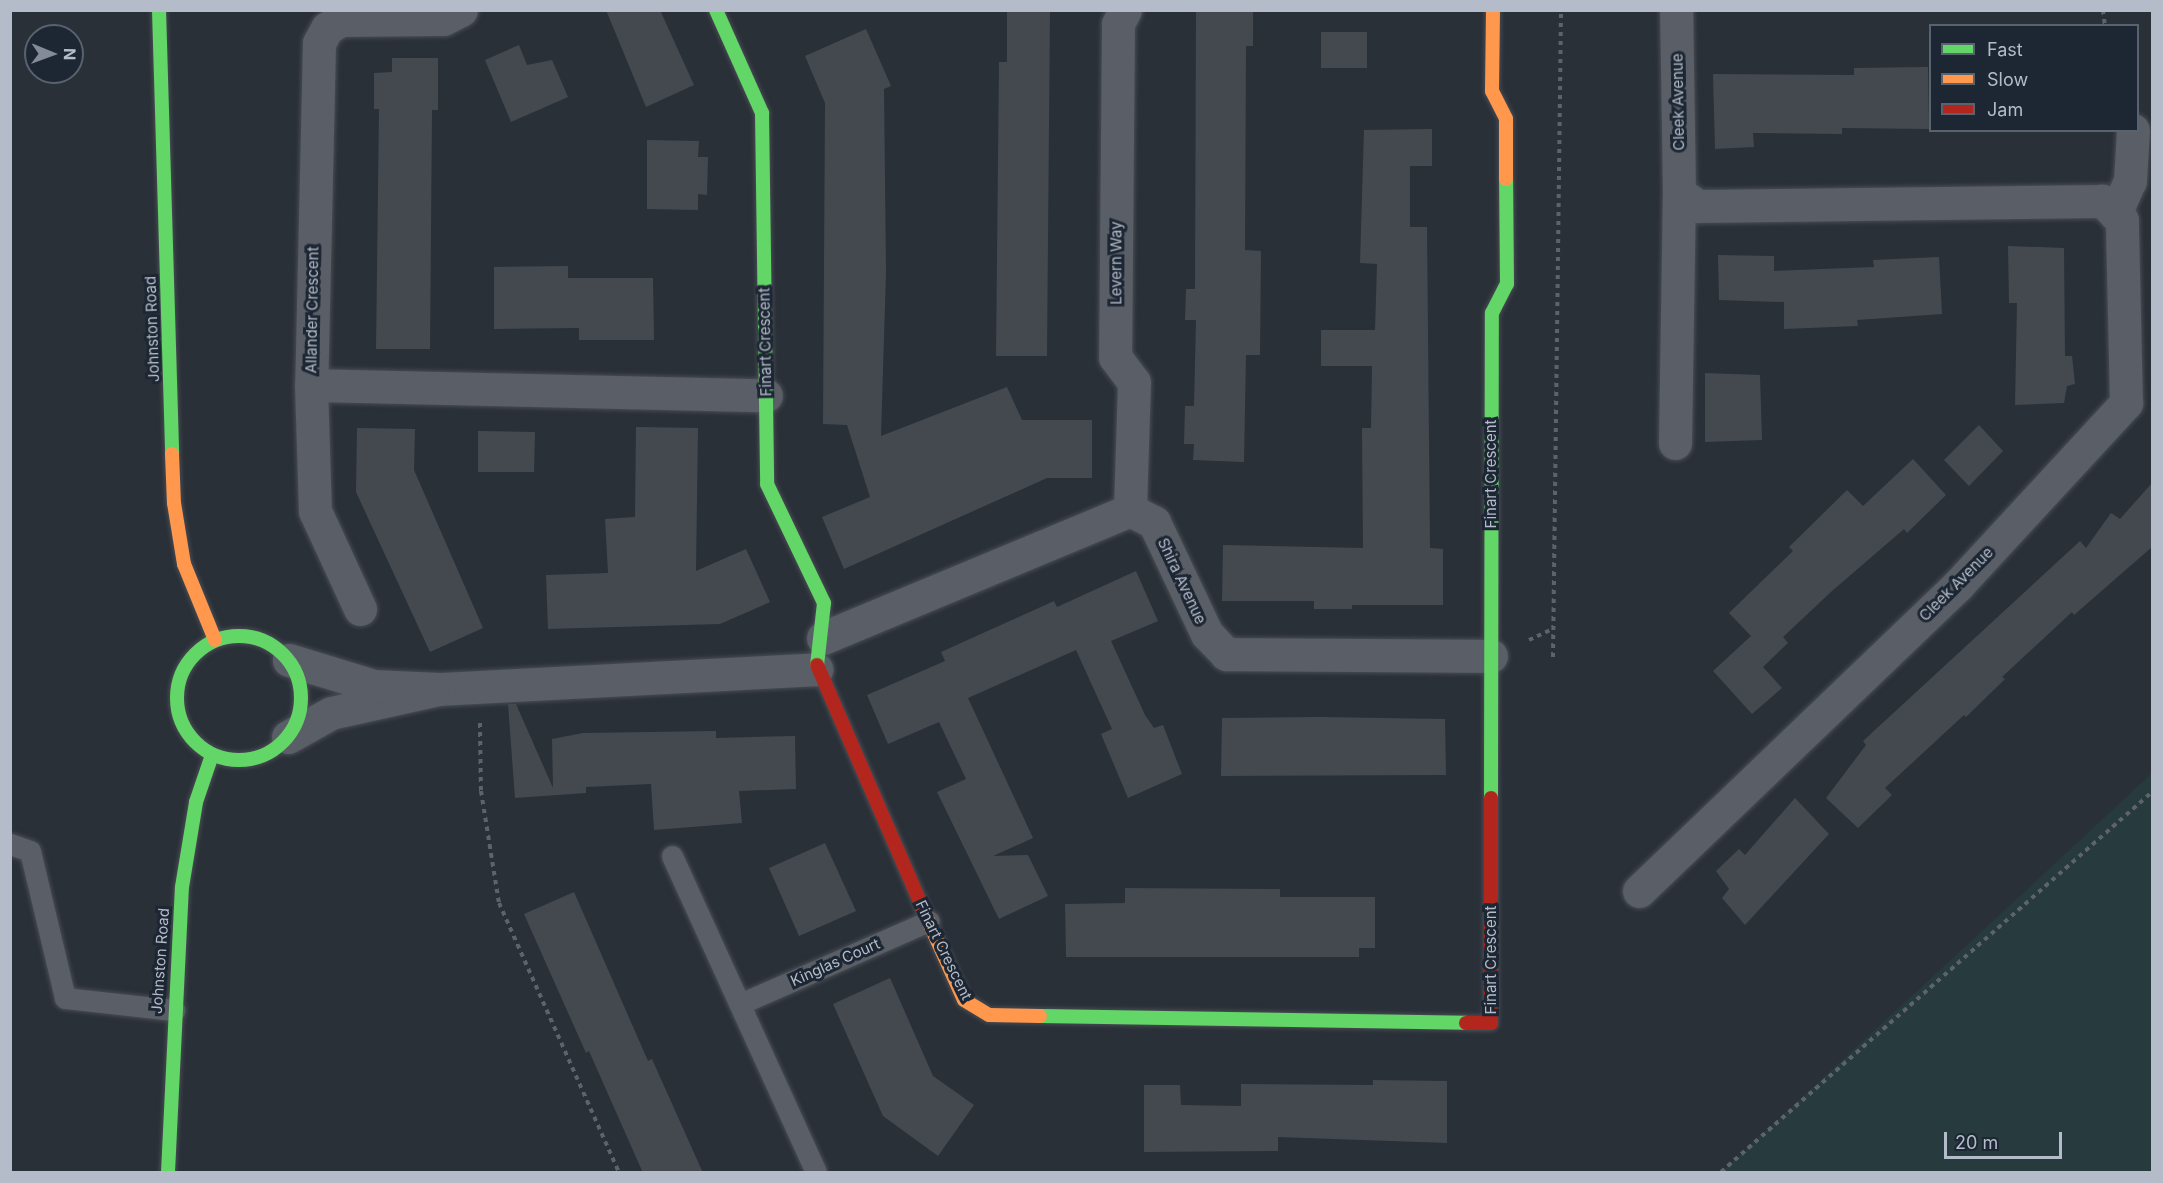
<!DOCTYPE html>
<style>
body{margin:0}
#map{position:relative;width:2163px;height:1183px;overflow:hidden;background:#2a3038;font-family:Inter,sans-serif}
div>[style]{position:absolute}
.green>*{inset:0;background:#273a3e}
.building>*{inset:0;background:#444950}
.path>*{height:4px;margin-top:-2px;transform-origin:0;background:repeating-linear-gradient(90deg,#5d636a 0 4.5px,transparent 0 9px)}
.roads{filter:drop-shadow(0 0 2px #484c53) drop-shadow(0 0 2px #484c53)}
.lane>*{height:21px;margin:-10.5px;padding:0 10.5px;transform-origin:10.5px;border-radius:10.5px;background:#5a5e66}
.street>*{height:33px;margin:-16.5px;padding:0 16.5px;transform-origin:16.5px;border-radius:16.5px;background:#5a5e66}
.fast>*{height:14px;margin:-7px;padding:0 7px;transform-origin:7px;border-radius:7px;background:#63d668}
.fast>.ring{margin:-7px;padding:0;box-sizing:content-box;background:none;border:14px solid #63d668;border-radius:50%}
.slow>*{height:14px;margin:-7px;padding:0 7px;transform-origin:7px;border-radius:7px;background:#ff974d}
.jam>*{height:14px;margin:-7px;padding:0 7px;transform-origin:7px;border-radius:7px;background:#b3261e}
span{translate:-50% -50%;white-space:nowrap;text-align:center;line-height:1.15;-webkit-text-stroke:6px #1d2633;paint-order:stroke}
.street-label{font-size:15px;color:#b4bcc9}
.frame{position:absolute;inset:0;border:12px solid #b4bcc9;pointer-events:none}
.legend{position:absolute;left:1929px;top:24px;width:210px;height:108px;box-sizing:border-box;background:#1d2633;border:2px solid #59626f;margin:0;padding:8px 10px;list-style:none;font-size:18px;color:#b4bcc9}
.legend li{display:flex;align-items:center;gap:12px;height:30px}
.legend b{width:30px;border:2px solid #59626f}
.north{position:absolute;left:24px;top:24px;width:60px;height:60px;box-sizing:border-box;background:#1d2633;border:2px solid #59626f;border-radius:50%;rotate:91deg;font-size:16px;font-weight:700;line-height:24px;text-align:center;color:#b4bcc9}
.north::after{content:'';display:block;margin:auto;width:21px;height:27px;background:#848b96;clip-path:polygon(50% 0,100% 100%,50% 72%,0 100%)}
.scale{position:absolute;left:1944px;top:1132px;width:118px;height:27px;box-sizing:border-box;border:3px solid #b4bcc9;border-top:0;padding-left:8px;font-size:18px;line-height:21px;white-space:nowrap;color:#b4bcc9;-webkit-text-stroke:4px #1d2633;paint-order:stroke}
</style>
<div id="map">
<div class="green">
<div style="clip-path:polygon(2152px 773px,2152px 1172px,1721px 1172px,2019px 897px)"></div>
</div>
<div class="building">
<div style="clip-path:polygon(606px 10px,660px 10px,694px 85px,646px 107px)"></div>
<div style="clip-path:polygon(1007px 10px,1050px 10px,1047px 356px,996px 356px,999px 62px,1007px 62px)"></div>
<div style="clip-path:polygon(1196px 10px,1253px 10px,1253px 46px,1246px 46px,1245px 250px,1261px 251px,1260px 355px,1246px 355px,1244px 462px,1193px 460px,1194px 444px,1184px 444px,1185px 406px,1194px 406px,1196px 320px,1185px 320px,1186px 289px,1195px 289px)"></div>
<div style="clip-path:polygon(866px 29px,891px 86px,884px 89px,886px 272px,881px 436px,1007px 387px,1022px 420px,1092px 420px,1092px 478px,1047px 478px,844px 569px,822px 517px,870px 497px,847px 425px,823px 424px,825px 103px,805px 56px)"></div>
<div style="clip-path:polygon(1321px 32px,1367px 32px,1367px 68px,1321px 68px)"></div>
<div style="clip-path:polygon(519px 45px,527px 65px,552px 60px,568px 97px,511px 122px,485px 60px)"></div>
<div style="clip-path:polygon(392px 58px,438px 58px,438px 110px,432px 110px,430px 349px,376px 349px,379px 109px,374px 109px,374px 73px,392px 72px)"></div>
<div style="clip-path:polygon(1928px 67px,1929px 129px,1842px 128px,1842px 134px,1753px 133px,1754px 147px,1715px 149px,1713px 74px,1854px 75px,1854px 68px)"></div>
<div style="clip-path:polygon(1432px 129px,1432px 166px,1410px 166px,1410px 227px,1427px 227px,1430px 548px,1443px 549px,1443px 605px,1352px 605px,1352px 609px,1314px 609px,1314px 601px,1222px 601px,1223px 545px,1363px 548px,1362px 428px,1371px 428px,1372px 366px,1321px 366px,1321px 330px,1375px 330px,1377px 264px,1360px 263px,1364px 130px)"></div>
<div style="clip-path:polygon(647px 140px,699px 141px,698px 157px,708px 157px,707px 195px,698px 194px,698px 210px,647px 209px)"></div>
<div style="clip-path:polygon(2008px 246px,2064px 248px,2065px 356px,2072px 356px,2075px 384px,2067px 386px,2064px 403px,2015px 405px,2017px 303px,2009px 303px)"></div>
<div style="clip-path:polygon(1718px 255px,1774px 256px,1774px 271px,1874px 267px,1873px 260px,1939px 257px,1942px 314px,1857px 320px,1858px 326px,1784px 329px,1784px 302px,1719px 300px)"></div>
<div style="clip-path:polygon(568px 266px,568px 278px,653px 278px,654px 340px,579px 340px,579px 328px,494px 329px,494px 267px)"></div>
<div style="clip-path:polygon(1705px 373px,1760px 375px,1762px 440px,1705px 442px)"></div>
<div style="clip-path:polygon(1979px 425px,2003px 451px,1969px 486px,1944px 460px)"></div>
<div style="clip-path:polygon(636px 427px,698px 428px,696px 571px,746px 549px,770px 602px,720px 624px,548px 629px,546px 575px,608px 573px,605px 519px,635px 517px)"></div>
<div style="clip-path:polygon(357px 428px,415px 429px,414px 470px,483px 628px,430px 652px,356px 492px)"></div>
<div style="clip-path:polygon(478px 431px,535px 432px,534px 472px,478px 472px)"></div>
<div style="clip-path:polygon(1913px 459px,1946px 495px,1907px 533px,1904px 529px,1832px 591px,1783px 637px,1788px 643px,1763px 667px,1782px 688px,1752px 714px,1713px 671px,1751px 636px,1729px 613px,1793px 551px,1789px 547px,1847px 490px,1863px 506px)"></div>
<div style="clip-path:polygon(2152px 483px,2152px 547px,2074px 615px,2072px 612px,2002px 677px,2005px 679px,1966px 717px,1964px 715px,1885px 788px,1892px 795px,1858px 828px,1826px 798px,1866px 745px,1863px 741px,2080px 541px,2086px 548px,2111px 513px,2120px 519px)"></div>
<div style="clip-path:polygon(1136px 571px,1158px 621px,1111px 641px,1145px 715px,1154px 728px,1163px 725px,1182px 774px,1128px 798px,1101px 734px,1112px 729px,1076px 650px,968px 698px,1033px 838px,993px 856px,1028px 855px,1048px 896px,999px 919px,937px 792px,966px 779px,939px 722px,888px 744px,867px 695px,945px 661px,941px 652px,1054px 601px,1057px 607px)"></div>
<div style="clip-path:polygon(508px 704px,516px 704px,553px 788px,552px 739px,583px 733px,716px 731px,716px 738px,795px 736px,796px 789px,739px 791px,742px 823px,654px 830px,651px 784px,586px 787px,586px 793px,515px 798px)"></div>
<div style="clip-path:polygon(1321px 717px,1445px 719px,1446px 775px,1221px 776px,1222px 718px)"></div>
<div style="clip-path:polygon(1795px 798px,1829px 834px,1745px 925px,1722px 898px,1729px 889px,1716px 871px,1739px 849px,1745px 855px)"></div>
<div style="clip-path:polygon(825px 843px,856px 911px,799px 936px,769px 868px)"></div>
<div style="clip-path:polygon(1125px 888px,1280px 889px,1280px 897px,1375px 897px,1375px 948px,1359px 948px,1359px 957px,1066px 957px,1065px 904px,1125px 903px)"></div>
<div style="clip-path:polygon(574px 892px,648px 1061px,652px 1059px,703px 1173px,643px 1173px,589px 1051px,586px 1053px,524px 914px)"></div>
<div style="clip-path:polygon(890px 978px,933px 1076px,974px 1105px,938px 1156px,883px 1116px,833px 1004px)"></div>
<div style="clip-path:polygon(1373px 1080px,1447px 1081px,1447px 1143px,1278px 1137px,1278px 1151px,1144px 1152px,1144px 1085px,1180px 1085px,1181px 1105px,1241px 1106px,1241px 1084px,1373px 1085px)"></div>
</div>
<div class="path">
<div style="left:2103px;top:10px;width:16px;rotate:83deg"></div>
<div style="left:1529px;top:640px;width:26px;rotate:-25deg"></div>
<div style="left:1553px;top:657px;width:647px;rotate:-89.29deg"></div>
<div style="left:480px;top:723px;width:68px;rotate:89.2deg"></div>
<div style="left:481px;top:791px;width:113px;rotate:80.9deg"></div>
<div style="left:499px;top:903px;width:295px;rotate:66deg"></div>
<div style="left:1721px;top:1172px;width:575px;rotate:-41.4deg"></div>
</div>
<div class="roads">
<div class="lane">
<div style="left:10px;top:844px;width:21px;rotate:19deg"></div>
<div style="left:30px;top:851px;width:151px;rotate:76.6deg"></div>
<div style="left:65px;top:998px;width:110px;rotate:6.3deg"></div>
<div style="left:672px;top:856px;width:347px;rotate:65.5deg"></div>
<div style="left:742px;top:1003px;width:204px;rotate:-23.7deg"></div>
</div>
<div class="street">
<div style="left:461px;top:10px;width:20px;rotate:153deg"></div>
<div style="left:443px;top:19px;width:102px;rotate:179.4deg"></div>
<div style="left:341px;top:20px;width:16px;rotate:150deg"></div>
<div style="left:327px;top:28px;width:17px;rotate:118deg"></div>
<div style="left:319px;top:43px;width:342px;rotate:91.3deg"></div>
<div style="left:311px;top:385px;width:455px;rotate:1.3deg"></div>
<div style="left:1125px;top:10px;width:16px;rotate:117deg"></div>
<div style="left:1118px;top:24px;width:333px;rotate:90.5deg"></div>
<div style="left:1115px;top:357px;width:31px;rotate:53deg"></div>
<div style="left:1134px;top:382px;width:128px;rotate:91.8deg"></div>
<div style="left:2115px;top:214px;width:36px;rotate:-66deg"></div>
<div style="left:2130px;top:181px;width:51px;rotate:-86.6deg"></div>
<div style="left:311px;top:385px;width:126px;rotate:88.2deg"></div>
<div style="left:315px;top:511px;width:108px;rotate:65.3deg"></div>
<div style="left:1675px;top:443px;width:250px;rotate:-89.1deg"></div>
<div style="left:823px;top:638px;width:333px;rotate:-22.6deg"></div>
<div style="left:1130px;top:510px;width:27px;rotate:27deg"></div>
<div style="left:1154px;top:522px;width:124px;rotate:64.7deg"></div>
<div style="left:1207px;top:634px;width:28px;rotate:46deg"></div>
<div style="left:1226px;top:654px;width:265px;rotate:0.4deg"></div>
<div style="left:439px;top:689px;width:378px;rotate:-3deg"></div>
<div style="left:288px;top:737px;width:49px;rotate:-29.2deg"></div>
<div style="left:331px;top:713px;width:111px;rotate:-12.5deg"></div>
<div style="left:439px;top:689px;width:65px;rotate:-177.4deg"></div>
<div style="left:374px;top:686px;width:89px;rotate:-163deg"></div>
<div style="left:1639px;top:891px;width:442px;rotate:-43.8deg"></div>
<div style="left:1958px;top:585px;width:248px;rotate:-47.3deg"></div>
<div style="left:2126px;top:403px;width:183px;rotate:-91.3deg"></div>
<div style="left:2122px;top:220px;width:28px;rotate:-136deg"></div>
<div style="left:2102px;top:201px;width:404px;rotate:179.3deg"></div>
<div style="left:1698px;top:206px;width:23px;rotate:-146deg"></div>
<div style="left:1679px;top:193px;width:183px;rotate:-90.9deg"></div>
</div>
<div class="fast">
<div style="left:159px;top:10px;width:444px;rotate:88.3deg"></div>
<div style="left:716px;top:10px;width:113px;rotate:65.9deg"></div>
<div style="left:762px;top:113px;width:371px;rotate:89.2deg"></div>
<div style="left:767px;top:484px;width:132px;rotate:64.4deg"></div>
<div style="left:824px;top:603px;width:62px;rotate:96.4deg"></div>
<div class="ring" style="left:177px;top:636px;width:110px;height:110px"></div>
<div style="left:1491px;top:798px;width:485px;rotate:-89.9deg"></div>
<div style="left:1492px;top:313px;width:33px;rotate:-63deg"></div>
<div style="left:1507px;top:284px;width:105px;rotate:-90.5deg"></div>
<div style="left:1040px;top:1016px;width:426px;rotate:0.9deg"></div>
<div style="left:168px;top:1172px;width:285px;rotate:-87.2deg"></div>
<div style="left:182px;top:887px;width:86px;rotate:-80.6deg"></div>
<div style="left:196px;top:802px;width:50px;rotate:-71.2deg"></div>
</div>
<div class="slow">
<div style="left:1493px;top:10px;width:81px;rotate:90.7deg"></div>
<div style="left:1492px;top:91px;width:31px;rotate:63deg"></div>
<div style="left:1506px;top:119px;width:60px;rotate:90deg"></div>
<div style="left:172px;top:454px;width:49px;rotate:87.7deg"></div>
<div style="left:174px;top:503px;width:62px;rotate:80.7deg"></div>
<div style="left:184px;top:564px;width:82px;rotate:67.8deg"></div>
<div style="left:922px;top:907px;width:102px;rotate:65.7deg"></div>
<div style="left:964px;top:1000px;width:29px;rotate:31deg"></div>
<div style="left:989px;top:1015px;width:51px;rotate:1.1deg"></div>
</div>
<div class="jam">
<div style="left:817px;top:665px;width:264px;rotate:66.5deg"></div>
<div style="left:1466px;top:1023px;width:25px"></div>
<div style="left:1491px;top:1023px;width:225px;rotate:-90deg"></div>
</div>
</div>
<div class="street-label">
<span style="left:1678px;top:102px;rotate:-91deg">Cleek Avenue</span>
<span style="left:1116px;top:263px;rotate:-90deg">Levern Way</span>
<span style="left:312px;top:310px;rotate:-89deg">Allander Crescent</span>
<span style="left:152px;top:329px;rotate:-92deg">Johnston Road</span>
<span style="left:765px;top:342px;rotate:-91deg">Finart Crescent</span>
<span style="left:1491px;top:474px;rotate:-90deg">Finart Crescent</span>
<span style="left:1182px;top:581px;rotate:65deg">Shira Avenue</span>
<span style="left:1956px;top:584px;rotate:-45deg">Cleek Avenue</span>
<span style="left:944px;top:950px;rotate:64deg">Finart Crescent</span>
<span style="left:1491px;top:960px;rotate:-90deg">Finart Crescent</span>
<span style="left:160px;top:961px;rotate:-86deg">Johnston Road</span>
<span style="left:835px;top:962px;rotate:-24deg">Kinglas Court</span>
</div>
<div class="frame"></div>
<ul class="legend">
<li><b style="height:8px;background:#63d668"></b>Fast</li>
<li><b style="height:8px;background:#ff974d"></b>Slow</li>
<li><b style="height:8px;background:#b3261e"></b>Jam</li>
</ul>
<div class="north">N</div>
<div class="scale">20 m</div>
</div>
